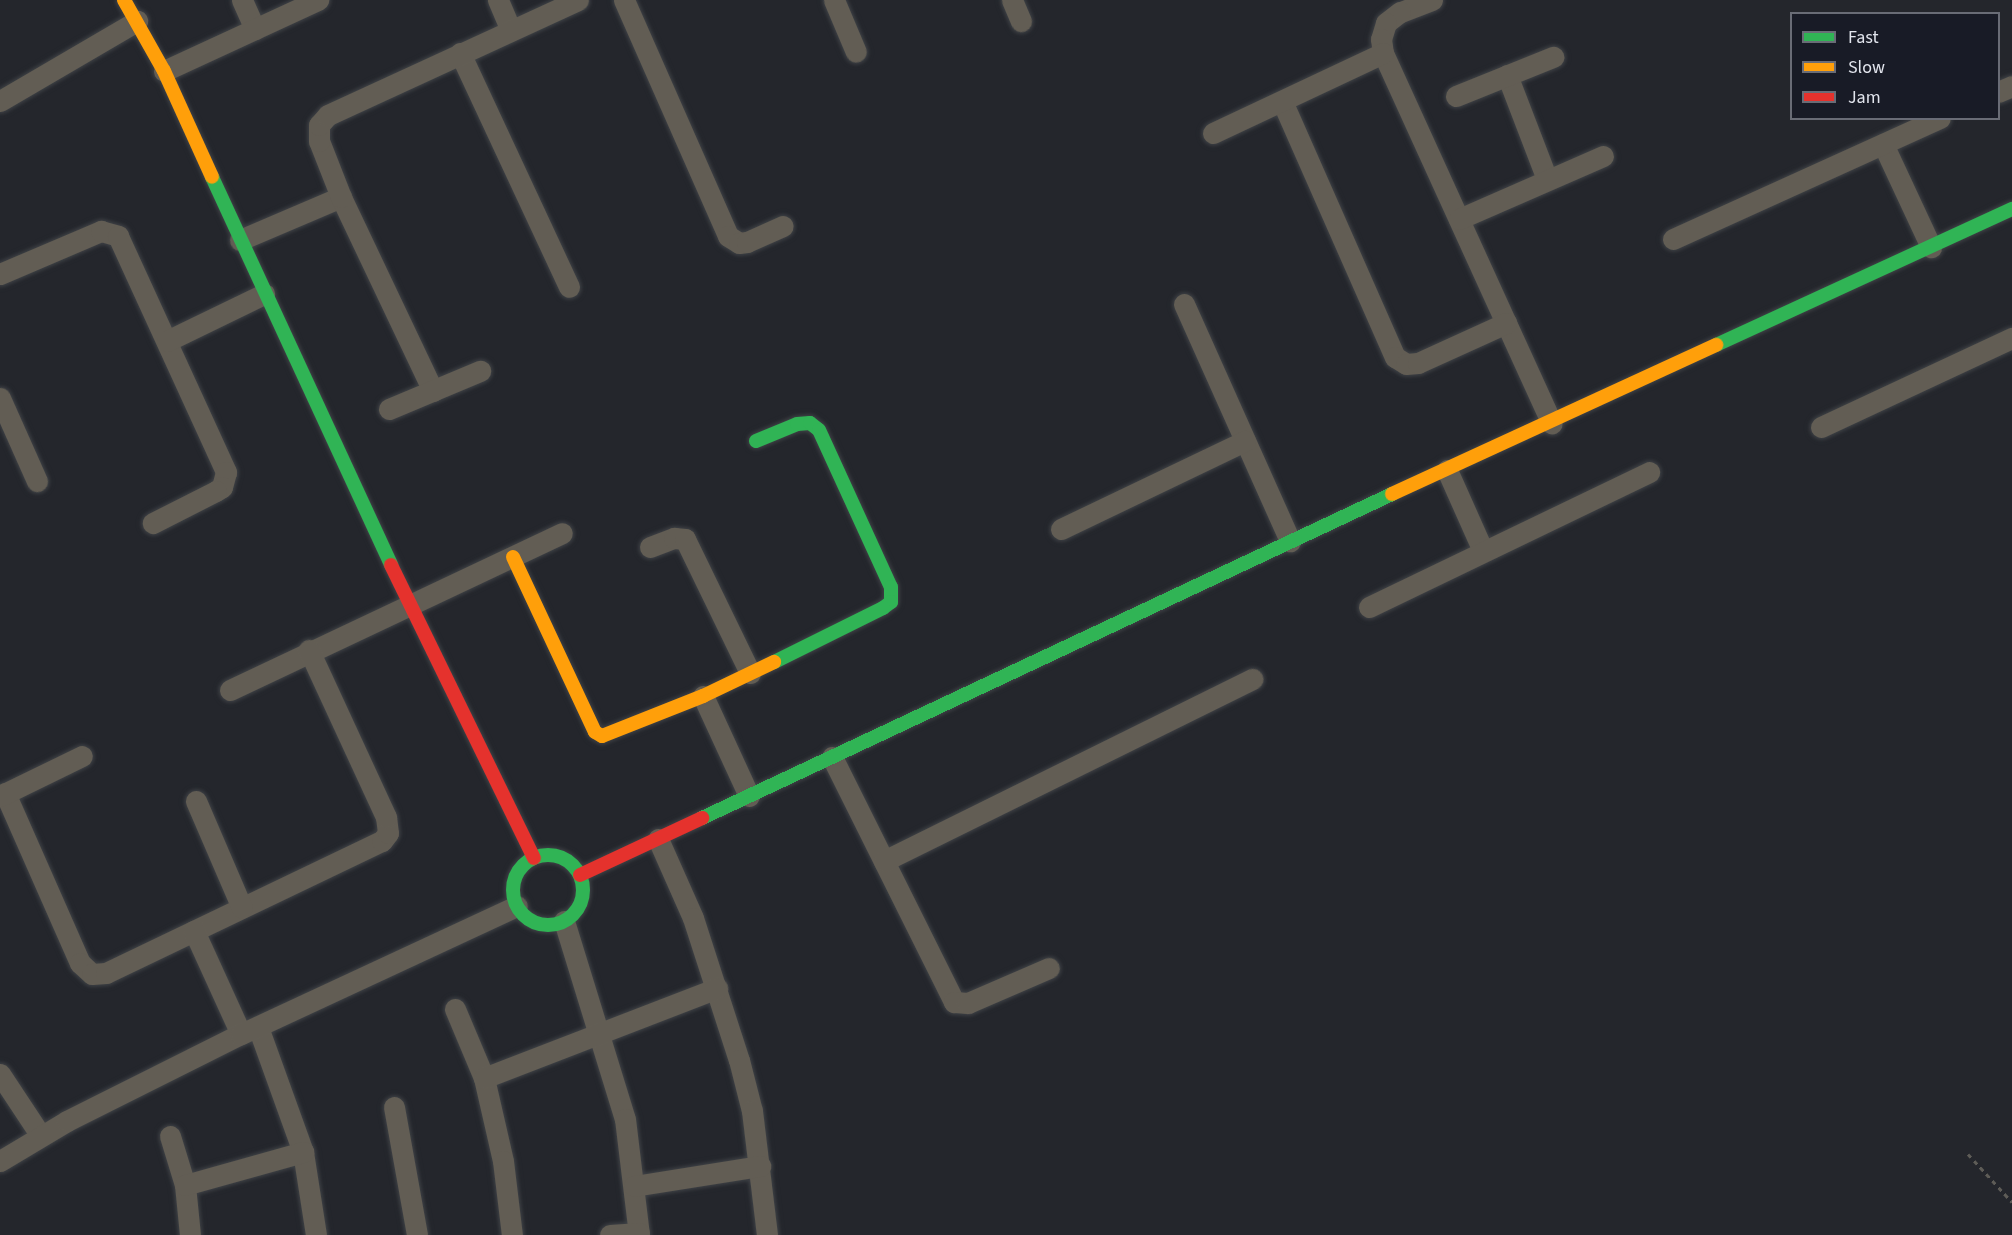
<!DOCTYPE html>
<style>
body{margin:0}
#map{position:relative;width:2012px;height:1235px;overflow:hidden;background:#24262c;font-family:"Source Sans 3",sans-serif}
div>[style]{position:absolute}
.path>*{height:3px;margin-top:-1.5px;transform-origin:0;background:repeating-linear-gradient(90deg,#5e5c57 0 4.5px,transparent 0 9px)}
.roads{filter:drop-shadow(0 0 2px #3f4246) drop-shadow(0 0 2px #3f4246)}
.street>*{height:21px;margin:-10.5px;padding:0 10.5px;transform-origin:10.5px;border-radius:10.5px;background:#625d54}
.fast>*{height:14px;margin:-7px;padding:0 7px;transform-origin:7px;border-radius:7px;background:#30b455}
.fast>.ring{margin:-7px;padding:0;box-sizing:content-box;background:none;border:14px solid #30b455;border-radius:50%}
.slow>*{height:14px;margin:-7px;padding:0 7px;transform-origin:7px;border-radius:7px;background:#ff9f0a}
.jam>*{height:14px;margin:-7px;padding:0 7px;transform-origin:7px;border-radius:7px;background:#e5322d}
span{translate:-50% -50%;white-space:nowrap;text-align:center;line-height:1.15;-webkit-text-stroke:4.5px #181b26;paint-order:stroke}
.legend{position:absolute;left:1790px;top:12px;width:210px;height:108px;box-sizing:border-box;background:#181b26;border:2px solid #696c76;margin:0;padding:8px 10px;list-style:none;font-size:18px;color:#e2e5ed}
.legend li{display:flex;align-items:center;gap:12px;height:30px}
.legend b{width:30px;border:2px solid #696c76}
</style>
<div id="map">
<div class="path">
<div style="left:1968px;top:1154px;width:65px;rotate:47.5deg"></div>
</div>
<div class="roads">
<div class="street">
<div style="left:242px;top:0;width:32px;rotate:66deg"></div>
<div style="left:498px;top:0;width:33px;rotate:67deg"></div>
<div style="left:624px;top:0;width:258px;rotate:66.2deg"></div>
<div style="left:728px;top:236px;width:13px;rotate:32deg"></div>
<div style="left:739px;top:243px;width:8px;rotate:-7deg"></div>
<div style="left:747px;top:242px;width:39px;rotate:-24deg"></div>
<div style="left:834px;top:0;width:56px;rotate:67.1deg"></div>
<div style="left:1012px;top:0;width:23px;rotate:67deg"></div>
<div style="left:1432px;top:0;width:34px;rotate:159deg"></div>
<div style="left:1400px;top:12px;width:18px;rotate:142deg"></div>
<div style="left:1386px;top:23px;width:17px;rotate:107deg"></div>
<div style="left:1381px;top:39px;width:14px;rotate:82deg"></div>
<div style="left:1383px;top:53px;width:407px;rotate:65.5deg"></div>
<div style="left:460px;top:53px;width:258px;rotate:65deg"></div>
<div style="left:164px;top:71px;width:170px;rotate:-24.8deg"></div>
<div style="left:1507px;top:75px;width:111px;rotate:69deg"></div>
<div style="left:1998px;top:92px;width:15px;rotate:-23deg"></div>
<div style="left:1456px;top:96px;width:105px;rotate:-21.9deg"></div>
<div style="left:0;top:101px;width:159px;rotate:-30.3deg"></div>
<div style="left:1282px;top:101px;width:280px;rotate:66.2deg"></div>
<div style="left:1395px;top:357px;width:13px;rotate:32deg"></div>
<div style="left:1406px;top:364px;width:12px;rotate:-5deg"></div>
<div style="left:1418px;top:363px;width:97px;rotate:-24.4deg"></div>
<div style="left:1213px;top:133px;width:188px;rotate:-25.2deg"></div>
<div style="left:1883px;top:144px;width:114px;rotate:65deg"></div>
<div style="left:1459px;top:219px;width:157px;rotate:-23.6deg"></div>
<div style="left:1673px;top:239px;width:293px;rotate:-24.4deg"></div>
<div style="left:240px;top:240px;width:110px;rotate:-23.1deg"></div>
<div style="left:0;top:274px;width:110px;rotate:-23.1deg"></div>
<div style="left:101px;top:231px;width:18px;rotate:16deg"></div>
<div style="left:118px;top:236px;width:260px;rotate:65.4deg"></div>
<div style="left:226px;top:472px;width:16px;rotate:105deg"></div>
<div style="left:222px;top:487px;width:7px;rotate:146deg"></div>
<div style="left:216px;top:491px;width:71px;rotate:153.1deg"></div>
<div style="left:1184px;top:304px;width:260px;rotate:65.9deg"></div>
<div style="left:167px;top:341px;width:108px;rotate:-25.9deg"></div>
<div style="left:433px;top:391px;width:215px;rotate:-115.4deg"></div>
<div style="left:341px;top:197px;width:60px;rotate:-111.4deg"></div>
<div style="left:319px;top:141px;width:16px;rotate:-90deg"></div>
<div style="left:319px;top:125px;width:13px;rotate:-48deg"></div>
<div style="left:328px;top:115px;width:275px;rotate:-24.7deg"></div>
<div style="left:0;top:398px;width:91px;rotate:66deg"></div>
<div style="left:389px;top:409px;width:99px;rotate:-22.7deg"></div>
<div style="left:1821px;top:427px;width:211px;rotate:-25deg"></div>
<div style="left:1447px;top:470px;width:89px;rotate:66deg"></div>
<div style="left:1061px;top:529px;width:204px;rotate:-25.6deg"></div>
<div style="left:650px;top:547px;width:26px;rotate:-21deg"></div>
<div style="left:674px;top:538px;width:11px;rotate:5deg"></div>
<div style="left:685px;top:539px;width:149px;rotate:64.1deg"></div>
<div style="left:1369px;top:607px;width:311px;rotate:-25.7deg"></div>
<div style="left:230px;top:690px;width:367px;rotate:-25.3deg"></div>
<div style="left:703px;top:696px;width:110px;rotate:65.3deg"></div>
<div style="left:832px;top:757px;width:274px;rotate:63.5deg"></div>
<div style="left:954px;top:1002px;width:14px;rotate:4deg"></div>
<div style="left:968px;top:1003px;width:88px;rotate:-23.4deg"></div>
<div style="left:5px;top:793px;width:186px;rotate:66.2deg"></div>
<div style="left:80px;top:963px;width:16px;rotate:43deg"></div>
<div style="left:92px;top:974px;width:14px;rotate:-4deg"></div>
<div style="left:106px;top:973px;width:306px;rotate:-25.6deg"></div>
<div style="left:382px;top:841px;width:10px;rotate:-53deg"></div>
<div style="left:388px;top:833px;width:16px;rotate:-97deg"></div>
<div style="left:386px;top:817px;width:184px;rotate:-114.8deg"></div>
<div style="left:0;top:796px;width:91px;rotate:-26deg"></div>
<div style="left:196px;top:801px;width:116px;rotate:66.7deg"></div>
<div style="left:658px;top:839px;width:86px;rotate:66.1deg"></div>
<div style="left:693px;top:918px;width:149px;rotate:72.1deg"></div>
<div style="left:739px;top:1060px;width:53px;rotate:75.7deg"></div>
<div style="left:752px;top:1111px;width:125px;rotate:83.1deg"></div>
<div style="left:884px;top:861px;width:411px;rotate:-26.3deg"></div>
<div style="left:564px;top:921px;width:207px;rotate:72.9deg"></div>
<div style="left:625px;top:1119px;width:117px;rotate:83.1deg"></div>
<div style="left:194px;top:931px;width:113px;rotate:65.5deg"></div>
<div style="left:455px;top:1009px;width:75px;rotate:67.2deg"></div>
<div style="left:484px;top:1078px;width:85px;rotate:77.1deg"></div>
<div style="left:503px;top:1161px;width:75px;rotate:83.1deg"></div>
<div style="left:258px;top:1027px;width:133px;rotate:70.2deg"></div>
<div style="left:303px;top:1152px;width:84px;rotate:81.1deg"></div>
<div style="left:0;top:1074px;width:74px;rotate:56.5deg"></div>
<div style="left:484px;top:1078px;width:250px;rotate:-21.1deg"></div>
<div style="left:394px;top:1107px;width:130px;rotate:79.8deg"></div>
<div style="left:170px;top:1136px;width:51px;rotate:73deg"></div>
<div style="left:185px;top:1185px;width:50px;rotate:84.3deg"></div>
<div style="left:0;top:1161px;width:78px;rotate:-30.8deg"></div>
<div style="left:67px;top:1121px;width:195px;rotate:-26.6deg"></div>
<div style="left:241px;top:1034px;width:304px;rotate:-24.9deg"></div>
<div style="left:185px;top:1185px;width:123px;rotate:-15.6deg"></div>
<div style="left:634px;top:1186px;width:128px;rotate:-9deg"></div>
<div style="left:610px;top:1235px;width:29px;rotate:-4deg"></div>
</div>
<div class="fast">
<div style="left:212px;top:177px;width:427px;rotate:65.2deg"></div>
<div style="left:1716px;top:345px;width:326px;rotate:-24.7deg"></div>
<div style="left:756px;top:441px;width:44px;rotate:-22.5deg"></div>
<div style="left:797px;top:424px;width:13px;rotate:-4deg"></div>
<div style="left:810px;top:423px;width:11px;rotate:38deg"></div>
<div style="left:819px;top:430px;width:173px;rotate:65.4deg"></div>
<div style="left:891px;top:587px;width:15px;rotate:90deg"></div>
<div style="left:891px;top:602px;width:10px;rotate:143deg"></div>
<div style="left:883px;top:608px;width:122px;rotate:153.6deg"></div>
<div style="left:702px;top:818px;width:762px;rotate:-25.15deg"></div>
<div class="ring" style="left:513px;top:855px;width:56px;height:56px"></div>
</div>
<div class="slow">
<div style="left:124px;top:0;width:81px;rotate:60.6deg"></div>
<div style="left:164px;top:71px;width:116px;rotate:65.6deg"></div>
<div style="left:1392px;top:494px;width:357px;rotate:-24.7deg"></div>
<div style="left:513px;top:557px;width:193px;rotate:64.9deg"></div>
<div style="left:595px;top:732px;width:8px;rotate:30deg"></div>
<div style="left:602px;top:736px;width:109px;rotate:-21.6deg"></div>
<div style="left:703px;top:696px;width:79px;rotate:-25.6deg"></div>
</div>
<div class="jam">
<div style="left:391px;top:565px;width:326px;rotate:64deg"></div>
<div style="left:580px;top:875px;width:135px;rotate:-25deg"></div>
</div>
</div>
<ul class="legend">
<li><b style="height:8px;background:#30b455"></b>Fast</li>
<li><b style="height:8px;background:#ff9f0a"></b>Slow</li>
<li><b style="height:8px;background:#e5322d"></b>Jam</li>
</ul>
</div>
